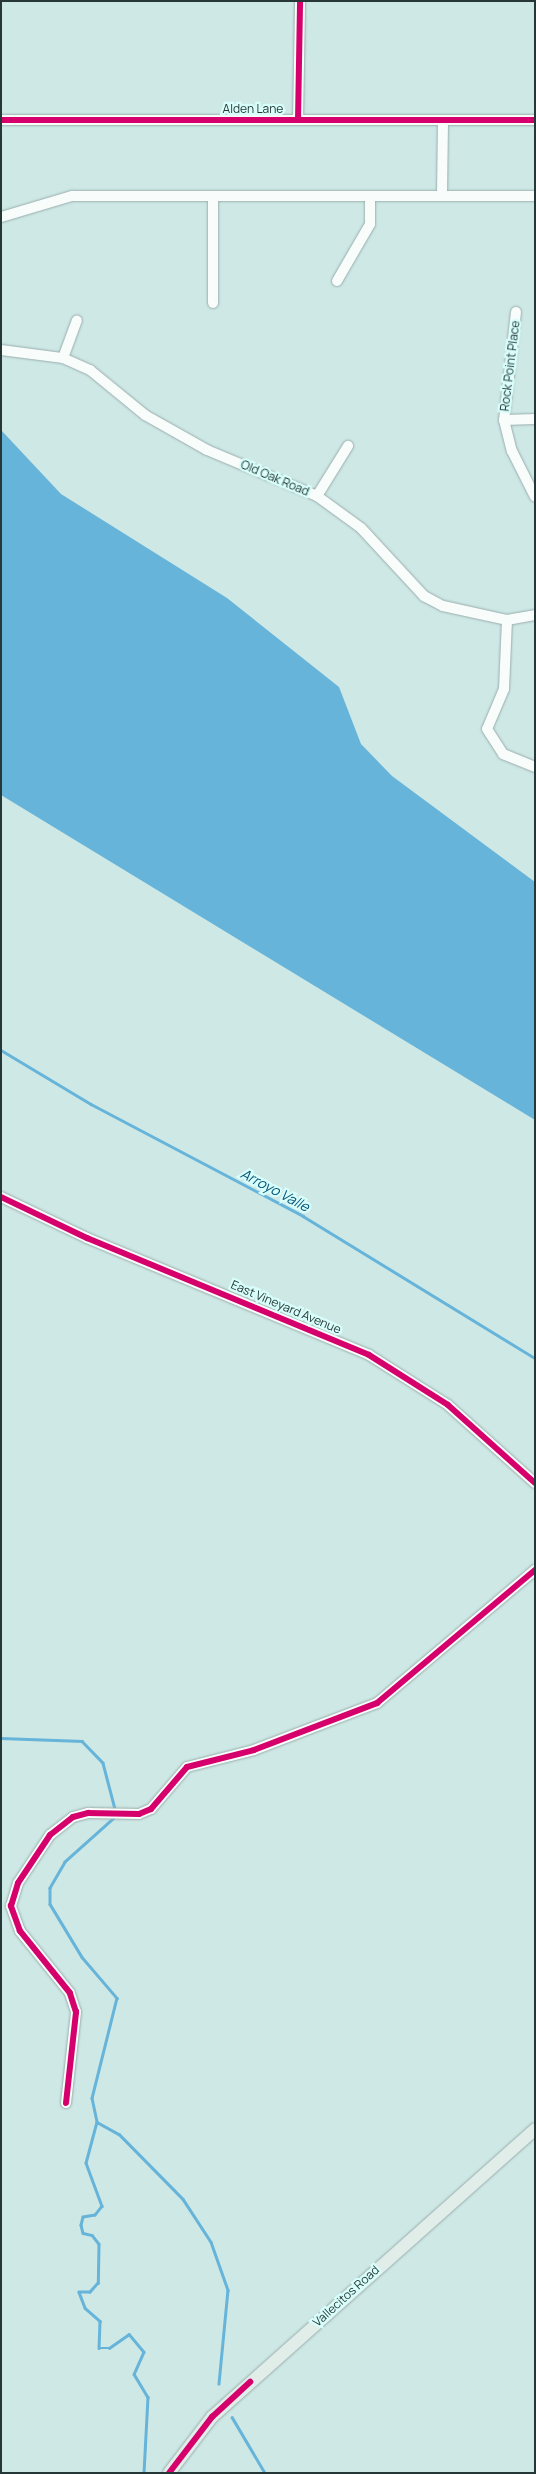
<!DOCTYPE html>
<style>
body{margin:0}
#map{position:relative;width:536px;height:2474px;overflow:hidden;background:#cee8e6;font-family:Manrope,sans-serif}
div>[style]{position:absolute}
.water>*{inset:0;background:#66b4d9}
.stream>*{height:2.5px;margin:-1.25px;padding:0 1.25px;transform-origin:1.25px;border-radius:1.25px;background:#66b4d9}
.roads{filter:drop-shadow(0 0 1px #99aeac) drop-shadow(0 0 1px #99aeac)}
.minor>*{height:10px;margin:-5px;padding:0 5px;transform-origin:5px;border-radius:5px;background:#f8fcfb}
.major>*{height:12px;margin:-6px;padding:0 6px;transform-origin:6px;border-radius:6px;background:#e0ede9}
.cycleway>*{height:6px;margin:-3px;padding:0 3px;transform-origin:3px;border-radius:3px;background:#d6006c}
span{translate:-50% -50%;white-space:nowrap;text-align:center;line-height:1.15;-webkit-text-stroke:4.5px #d8fefb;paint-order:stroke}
.street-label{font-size:12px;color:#253837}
.water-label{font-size:14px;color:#05557a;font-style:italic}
.frame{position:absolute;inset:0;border:2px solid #253837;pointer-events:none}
</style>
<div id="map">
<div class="water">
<div style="clip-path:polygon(1px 430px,61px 494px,227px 598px,339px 687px,361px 744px,392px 776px,535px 882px,535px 1120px,1px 795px)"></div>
</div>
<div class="stream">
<div style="left:1px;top:1050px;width:105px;rotate:31deg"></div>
<div style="left:91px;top:1104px;width:240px;rotate:27.8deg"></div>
<div style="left:303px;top:1216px;width:272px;rotate:31.5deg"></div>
<div style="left:1px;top:1738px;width:81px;rotate:2.1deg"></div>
<div style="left:82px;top:1741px;width:30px;rotate:46deg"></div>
<div style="left:103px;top:1763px;width:48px;rotate:75.4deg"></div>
<div style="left:114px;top:1818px;width:66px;rotate:138.1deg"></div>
<div style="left:65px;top:1862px;width:30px;rotate:120deg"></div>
<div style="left:50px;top:1888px;width:16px;rotate:90deg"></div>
<div style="left:50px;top:1904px;width:62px;rotate:58.9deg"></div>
<div style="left:82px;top:1957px;width:54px;rotate:49.5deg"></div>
<div style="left:117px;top:1998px;width:103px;rotate:104deg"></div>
<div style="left:92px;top:2098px;width:25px;rotate:78deg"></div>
<div style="left:97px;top:2122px;width:42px;rotate:105deg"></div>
<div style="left:86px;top:2163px;width:46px;rotate:69.6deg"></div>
<div style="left:102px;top:2206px;width:11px;rotate:128deg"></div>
<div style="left:95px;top:2215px;width:12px;rotate:171deg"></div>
<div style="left:83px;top:2217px;width:8px;rotate:104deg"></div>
<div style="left:81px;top:2225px;width:8px;rotate:76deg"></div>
<div style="left:83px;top:2233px;width:9px;rotate:13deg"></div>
<div style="left:92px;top:2235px;width:11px;rotate:52deg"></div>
<div style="left:99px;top:2244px;width:39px;rotate:91deg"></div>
<div style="left:98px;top:2283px;width:12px;rotate:132deg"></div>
<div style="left:90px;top:2292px;width:11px;rotate:180deg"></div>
<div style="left:79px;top:2292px;width:17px;rotate:69deg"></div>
<div style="left:85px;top:2308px;width:20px;rotate:41deg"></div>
<div style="left:100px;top:2321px;width:27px;rotate:92deg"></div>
<div style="left:99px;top:2348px;width:10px"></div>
<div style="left:109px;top:2348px;width:24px;rotate:-35deg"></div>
<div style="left:129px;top:2334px;width:23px;rotate:50deg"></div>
<div style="left:144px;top:2352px;width:24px;rotate:114deg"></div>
<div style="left:134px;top:2374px;width:27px;rotate:59deg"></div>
<div style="left:148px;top:2397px;width:76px;rotate:93deg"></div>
<div style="left:97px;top:2122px;width:25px;rotate:29deg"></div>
<div style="left:119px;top:2134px;width:91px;rotate:45.4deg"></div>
<div style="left:183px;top:2199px;width:51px;rotate:56.9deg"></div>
<div style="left:211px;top:2242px;width:51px;rotate:70.5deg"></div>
<div style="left:228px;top:2290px;width:94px;rotate:95.5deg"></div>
<div style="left:232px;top:2417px;width:65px;rotate:59.5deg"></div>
</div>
<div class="roads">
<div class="minor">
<div style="left:1px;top:120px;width:534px"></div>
<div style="left:298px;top:120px;width:119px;rotate:-89deg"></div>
<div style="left:442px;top:194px;width:73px;rotate:-89.2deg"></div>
<div style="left:213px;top:196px;width:107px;rotate:90deg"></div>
<div style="left:1px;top:217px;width:74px;rotate:-16.5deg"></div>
<div style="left:72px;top:196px;width:463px"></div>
<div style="left:337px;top:281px;width:66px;rotate:-59.9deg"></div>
<div style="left:370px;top:224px;width:28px;rotate:-90deg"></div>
<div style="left:516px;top:312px;width:109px;rotate:96.3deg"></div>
<div style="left:504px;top:420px;width:32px;rotate:76deg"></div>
<div style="left:512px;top:451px;width:51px;rotate:63.4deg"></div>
<div style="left:1px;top:350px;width:63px;rotate:7.4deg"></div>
<div style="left:63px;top:358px;width:30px;rotate:24deg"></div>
<div style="left:90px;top:370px;width:71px;rotate:39.3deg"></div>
<div style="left:145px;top:415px;width:71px;rotate:29.4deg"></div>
<div style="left:207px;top:450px;width:119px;rotate:22.7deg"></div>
<div style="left:317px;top:496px;width:54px;rotate:36deg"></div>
<div style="left:361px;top:528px;width:93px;rotate:47.2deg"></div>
<div style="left:424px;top:596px;width:21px;rotate:28deg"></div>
<div style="left:443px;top:606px;width:66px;rotate:12.3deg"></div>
<div style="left:507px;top:620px;width:28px;rotate:-10deg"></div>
<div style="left:63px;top:358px;width:40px;rotate:-69.8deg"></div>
<div style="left:504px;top:420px;width:31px;rotate:-2deg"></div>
<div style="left:317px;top:496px;width:59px;rotate:-58.2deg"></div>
<div style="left:507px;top:620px;width:69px;rotate:92.5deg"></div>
<div style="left:504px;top:689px;width:43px;rotate:113deg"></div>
<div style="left:487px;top:729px;width:30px;rotate:57deg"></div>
<div style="left:503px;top:754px;width:35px;rotate:22deg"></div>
<div style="left:1px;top:1197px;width:95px;rotate:25.5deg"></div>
<div style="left:87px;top:1238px;width:305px;rotate:22.5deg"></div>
<div style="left:369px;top:1355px;width:93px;rotate:32.3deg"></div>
<div style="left:448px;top:1405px;width:117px;rotate:41.9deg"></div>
<div style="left:66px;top:2103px;width:92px;rotate:-83.7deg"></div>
<div style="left:76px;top:2012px;width:20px;rotate:-108deg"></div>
<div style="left:70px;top:1993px;width:80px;rotate:-128.9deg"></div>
<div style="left:20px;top:1931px;width:27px;rotate:-110deg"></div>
<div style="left:11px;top:1906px;width:24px;rotate:-73deg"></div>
<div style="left:18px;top:1883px;width:58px;rotate:-56.3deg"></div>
<div style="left:50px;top:1835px;width:29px;rotate:-38deg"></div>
<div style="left:73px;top:1817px;width:16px;rotate:-15deg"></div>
<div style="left:88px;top:1813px;width:51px;rotate:1.1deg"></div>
<div style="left:139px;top:1814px;width:13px;rotate:-23deg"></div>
<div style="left:151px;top:1809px;width:55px;rotate:-49.4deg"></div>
<div style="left:187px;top:1767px;width:69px;rotate:-14.2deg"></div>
<div style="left:254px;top:1750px;width:132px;rotate:-20.9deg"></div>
<div style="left:377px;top:1703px;width:207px;rotate:-40.1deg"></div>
</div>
<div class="major">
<div style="left:169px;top:2473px;width:71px;rotate:-52.5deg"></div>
<div style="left:212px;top:2417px;width:433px;rotate:-41.7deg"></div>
</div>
</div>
<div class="cycleway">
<div style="left:1px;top:120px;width:534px"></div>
<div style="left:298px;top:120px;width:119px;rotate:-89deg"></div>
<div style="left:1px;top:1197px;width:95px;rotate:25.5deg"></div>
<div style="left:87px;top:1238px;width:305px;rotate:22.5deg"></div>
<div style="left:369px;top:1355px;width:93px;rotate:32.3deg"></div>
<div style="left:448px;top:1405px;width:117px;rotate:41.9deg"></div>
<div style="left:66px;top:2103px;width:92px;rotate:-83.7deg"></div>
<div style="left:76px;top:2012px;width:20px;rotate:-108deg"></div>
<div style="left:70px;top:1993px;width:80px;rotate:-128.9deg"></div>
<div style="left:20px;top:1931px;width:27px;rotate:-110deg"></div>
<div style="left:11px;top:1906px;width:24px;rotate:-73deg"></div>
<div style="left:18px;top:1883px;width:58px;rotate:-56.3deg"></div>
<div style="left:50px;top:1835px;width:29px;rotate:-38deg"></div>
<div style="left:73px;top:1817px;width:16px;rotate:-15deg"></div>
<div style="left:88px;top:1813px;width:51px;rotate:1.1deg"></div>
<div style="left:139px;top:1814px;width:13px;rotate:-23deg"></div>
<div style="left:151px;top:1809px;width:55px;rotate:-49.4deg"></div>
<div style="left:187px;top:1767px;width:69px;rotate:-14.2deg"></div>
<div style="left:254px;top:1750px;width:132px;rotate:-20.9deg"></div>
<div style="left:377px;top:1703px;width:207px;rotate:-40.1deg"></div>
<div style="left:169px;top:2473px;width:71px;rotate:-52.5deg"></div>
<div style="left:212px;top:2417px;width:52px;rotate:-42.6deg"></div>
</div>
<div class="street-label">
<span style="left:253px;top:109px">Alden Lane</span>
<span style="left:510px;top:366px;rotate:-83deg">Rock Point Place</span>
<span style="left:275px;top:478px;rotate:23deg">Old Oak Road</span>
<span style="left:286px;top:1307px;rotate:23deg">East Vineyard Avenue</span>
<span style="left:346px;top:2296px;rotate:-42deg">Vallecitos Road</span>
</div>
<div class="water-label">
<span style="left:275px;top:1190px;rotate:28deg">Arroyo Valle</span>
</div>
<div class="frame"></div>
</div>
